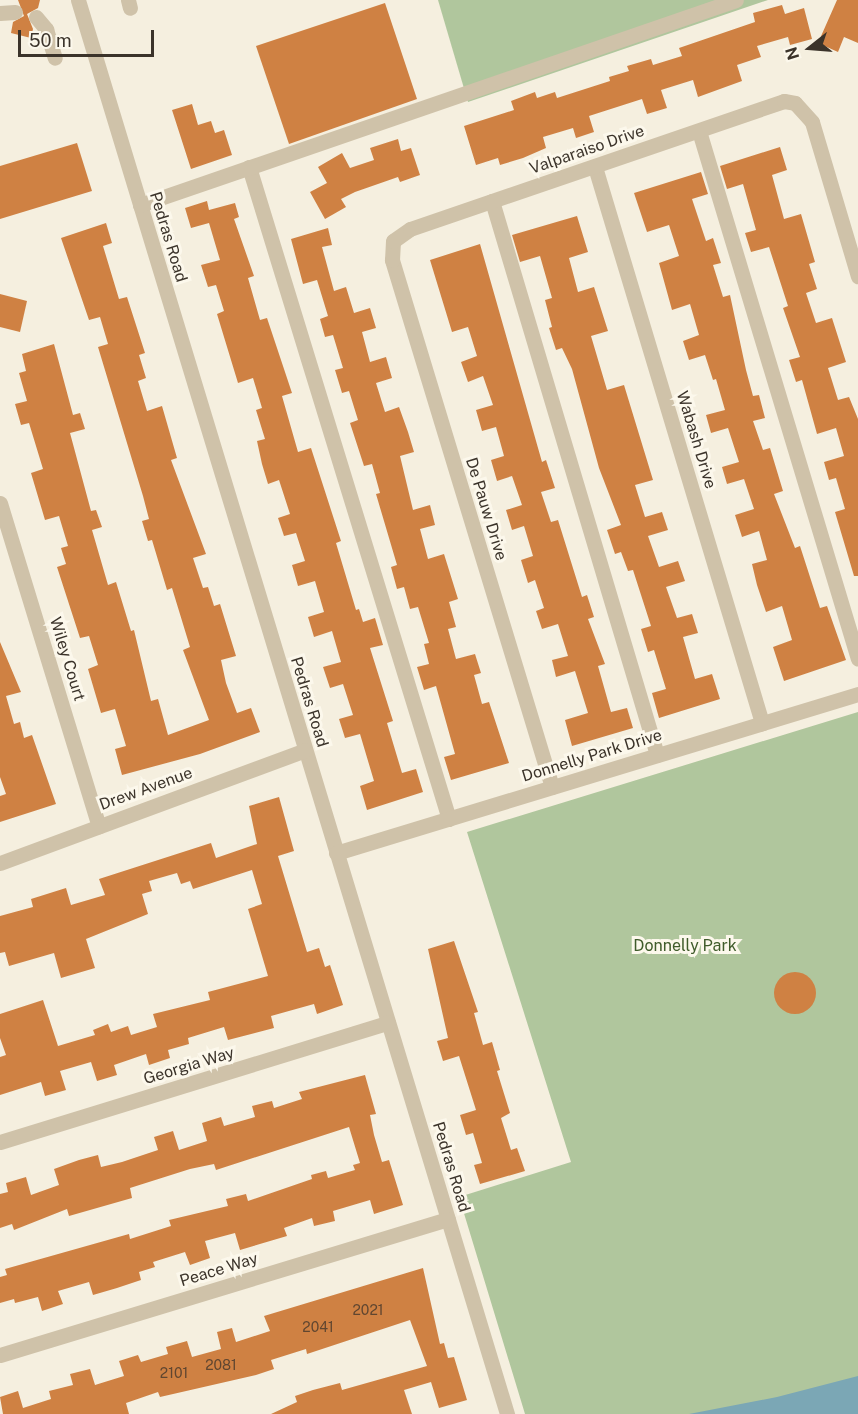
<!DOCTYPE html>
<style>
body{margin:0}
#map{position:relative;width:858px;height:1414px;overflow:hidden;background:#f5efdf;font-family:"Public Sans",sans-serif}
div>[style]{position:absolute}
.green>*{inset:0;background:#b0c69d}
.water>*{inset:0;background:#7ba7b5}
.building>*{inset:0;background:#cf8143}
.round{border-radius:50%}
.minor>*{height:15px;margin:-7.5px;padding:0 7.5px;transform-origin:7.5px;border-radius:7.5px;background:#cfc2a9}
span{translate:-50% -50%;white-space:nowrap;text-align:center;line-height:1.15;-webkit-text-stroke:6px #fcf8ec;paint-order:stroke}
.number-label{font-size:14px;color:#604630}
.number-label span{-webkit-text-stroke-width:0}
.street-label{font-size:16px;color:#3b332a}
.park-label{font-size:16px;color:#405c2b}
.north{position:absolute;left:780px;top:18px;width:60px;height:60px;-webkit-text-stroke:4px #fcf8ec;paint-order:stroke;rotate:253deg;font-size:16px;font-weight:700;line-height:24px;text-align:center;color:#3b332a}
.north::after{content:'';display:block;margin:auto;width:21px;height:27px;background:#3b332a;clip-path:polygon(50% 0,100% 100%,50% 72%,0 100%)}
.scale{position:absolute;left:18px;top:30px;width:136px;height:27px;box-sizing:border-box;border:3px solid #3b332a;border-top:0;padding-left:8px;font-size:18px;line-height:21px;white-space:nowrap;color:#3b332a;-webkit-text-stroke:4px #fcf8ec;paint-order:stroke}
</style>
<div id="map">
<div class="green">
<div style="clip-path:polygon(438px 0,768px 0,468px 102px)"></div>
<div style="clip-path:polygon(858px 712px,858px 1414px,525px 1414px,459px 1197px,571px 1162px,467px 832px)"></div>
</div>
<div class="water">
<div style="clip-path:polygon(858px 1376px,858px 1414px,689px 1414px,777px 1397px)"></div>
</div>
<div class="building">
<div style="clip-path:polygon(18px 0,40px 0,38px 8px,27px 14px,33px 29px,31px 38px,11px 33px,13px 22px,24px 16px)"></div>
<div style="clip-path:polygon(837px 0,858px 0,858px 43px,844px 37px,838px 52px,818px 43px)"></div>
<div style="clip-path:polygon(385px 3px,417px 99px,289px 144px,256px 46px)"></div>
<div style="clip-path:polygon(782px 5px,785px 14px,804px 8px,812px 39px,790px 45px,788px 37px,757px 46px,761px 57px,737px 65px,742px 81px,698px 97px,693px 80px,661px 90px,667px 108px,647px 114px,642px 99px,589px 116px,594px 132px,576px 138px,573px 128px,543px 137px,546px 148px,523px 158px,500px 165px,498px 158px,476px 165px,464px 126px,514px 110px,511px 101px,535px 92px,537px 98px,555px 92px,557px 98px,610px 81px,609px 77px,629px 71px,627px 66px,651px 59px,653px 65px,682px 56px,679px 48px,755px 22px,753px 13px)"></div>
<div style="clip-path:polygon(192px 104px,198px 125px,211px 121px,215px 133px,224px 130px,232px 155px,191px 169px,172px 110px)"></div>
<div style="clip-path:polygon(398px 139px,401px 151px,411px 148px,420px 175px,400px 182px,398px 177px,355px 192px,341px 199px,346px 207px,325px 219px,310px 192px,327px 183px,318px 167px,342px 153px,350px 168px,374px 160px,370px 148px)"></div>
<div style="clip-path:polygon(77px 143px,92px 191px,0 219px,0 166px)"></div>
<div style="clip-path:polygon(780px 147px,787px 170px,772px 175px,784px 219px,801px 214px,815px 262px,809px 264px,817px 289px,806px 293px,816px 323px,832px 318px,846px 362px,828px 368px,838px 400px,849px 397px,858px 419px,858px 576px,854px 576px,835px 512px,845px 509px,836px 478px,829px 480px,824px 462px,844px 456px,836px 428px,817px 434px,802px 380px,796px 382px,789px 360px,800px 357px,783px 308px,788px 306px,769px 247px,751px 252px,745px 233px,756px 230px,743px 184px,727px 189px,720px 166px)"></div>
<div style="clip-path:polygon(701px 172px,708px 194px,692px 199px,706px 241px,713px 238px,721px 263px,713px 265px,723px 297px,730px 295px,746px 370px,753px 396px,759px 395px,765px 418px,753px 421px,763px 450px,770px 448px,783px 491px,774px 494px,795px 548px,800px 546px,820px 608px,827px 606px,846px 660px,784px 681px,773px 647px,792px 640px,782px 606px,766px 612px,757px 585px,752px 564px,767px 560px,759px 531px,742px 537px,735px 515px,754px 509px,744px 479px,727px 484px,722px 467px,739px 462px,728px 428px,711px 433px,706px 415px,725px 410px,716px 379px,713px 380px,705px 355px,689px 360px,683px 341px,699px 335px,690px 304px,672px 310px,659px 263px,679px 256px,669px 225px,647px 232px,634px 193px)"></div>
<div style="clip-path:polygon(207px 201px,209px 210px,235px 203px,239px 217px,234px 219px,254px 276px,248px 278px,260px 320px,267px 318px,292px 393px,282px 396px,298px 452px,311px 448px,341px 541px,336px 543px,356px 610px,359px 609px,363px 622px,375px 618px,383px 645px,370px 648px,393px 721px,387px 723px,402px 773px,416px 769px,423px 792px,367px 810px,360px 786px,374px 781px,360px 734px,345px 738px,339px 719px,353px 715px,343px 684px,330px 688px,323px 667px,341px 662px,332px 631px,314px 637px,308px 617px,324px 612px,315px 581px,298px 586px,292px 565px,305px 561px,296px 533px,284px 536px,278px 518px,290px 514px,279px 480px,268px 484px,262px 464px,257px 441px,265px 439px,256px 410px,262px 408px,253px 378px,238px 383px,217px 314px,224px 311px,216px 285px,208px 287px,201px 265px,220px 260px,209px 223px,191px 228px,185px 208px)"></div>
<div style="clip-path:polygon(577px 216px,588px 252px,569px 258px,578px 292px,594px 287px,608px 331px,591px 336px,607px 390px,624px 385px,653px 480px,635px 485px,645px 517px,662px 512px,668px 530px,648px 536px,659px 567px,678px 561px,685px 581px,666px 587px,677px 618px,692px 614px,698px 633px,683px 637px,695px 679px,712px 674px,720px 699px,659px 718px,652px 693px,666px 689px,654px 650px,648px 652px,641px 629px,651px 626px,633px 570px,628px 571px,621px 552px,615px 554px,607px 530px,621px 525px,599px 468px,572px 369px,562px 348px,556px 350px,549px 328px,552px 327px,545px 300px,552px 298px,540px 256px,520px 262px,512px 235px)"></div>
<div style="clip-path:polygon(106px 223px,112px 243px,103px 246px,119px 299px,127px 297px,145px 353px,139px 355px,146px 378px,138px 381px,147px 411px,162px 406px,177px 458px,171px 460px,206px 554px,193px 558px,203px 588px,208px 587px,214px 606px,220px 604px,236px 656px,221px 660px,226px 683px,237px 713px,251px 708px,260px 732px,200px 754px,122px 775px,115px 749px,126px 746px,115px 709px,101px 713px,88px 669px,98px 665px,89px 636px,80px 638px,57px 567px,66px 564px,61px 548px,68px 546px,59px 516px,45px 520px,31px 473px,43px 469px,29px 423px,21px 425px,15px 404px,27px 401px,19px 373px,26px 371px,22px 354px,54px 344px,73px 415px,80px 413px,85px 429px,70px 433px,91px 511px,96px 510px,102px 527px,92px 530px,108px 585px,116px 582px,131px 631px,134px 630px,151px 701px,158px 699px,168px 735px,209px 720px,183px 650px,190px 647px,172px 588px,167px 590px,152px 540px,148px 541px,142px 521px,149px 519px,143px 496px,98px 347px,108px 344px,100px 317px,89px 320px,61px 238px)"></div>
<div style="clip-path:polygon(328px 228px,332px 245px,322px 247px,334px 291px,346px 287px,354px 313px,370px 308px,376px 328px,362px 332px,370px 362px,386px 357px,392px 378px,376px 383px,385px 412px,399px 407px,408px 432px,414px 452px,400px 456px,413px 510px,430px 505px,435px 525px,420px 529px,428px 559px,444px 554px,458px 599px,449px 602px,456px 627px,448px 629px,456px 659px,475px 654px,481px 673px,474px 675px,482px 704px,489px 702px,509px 763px,451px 780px,444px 757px,455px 754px,436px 686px,424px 690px,417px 667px,429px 664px,424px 644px,429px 643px,418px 607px,410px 609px,404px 587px,397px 589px,391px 567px,397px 565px,376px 494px,380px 493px,372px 464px,364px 466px,350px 423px,358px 420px,349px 391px,342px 393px,335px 370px,343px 368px,333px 335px,325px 337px,320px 319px,328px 316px,317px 280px,303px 284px,291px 239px)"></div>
<div style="clip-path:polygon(480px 244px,542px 462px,546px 460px,555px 488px,541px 492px,551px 522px,558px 520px,582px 597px,587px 595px,594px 617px,588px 619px,605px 664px,598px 666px,611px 712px,627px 708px,633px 728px,572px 746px,565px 720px,588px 713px,575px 671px,556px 677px,552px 660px,568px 656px,558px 624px,542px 629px,536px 611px,544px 608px,535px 580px,528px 583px,521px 560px,533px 556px,524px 526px,512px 530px,506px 510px,522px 505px,512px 476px,497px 481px,491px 460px,504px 456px,496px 427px,482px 431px,476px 410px,493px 405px,483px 376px,468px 382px,461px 362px,477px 356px,468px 327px,452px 332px,430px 260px)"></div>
<div style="clip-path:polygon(0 294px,27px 301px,20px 332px,0 327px)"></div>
<div style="clip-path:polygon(0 642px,21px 692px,6px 696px,14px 724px,20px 722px,24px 738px,32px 735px,56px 804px,0 822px,0 796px,6px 794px,0 777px)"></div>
<div style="clip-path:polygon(279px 797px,294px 851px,278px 856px,307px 952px,319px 948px,325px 967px,330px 965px,343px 1005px,317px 1014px,314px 1004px,271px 1016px,274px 1028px,228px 1040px,224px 1027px,188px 1038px,189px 1044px,168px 1050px,170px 1058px,149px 1065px,146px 1054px,114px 1065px,117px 1075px,97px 1081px,91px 1062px,60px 1071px,66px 1090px,45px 1096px,41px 1082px,0 1095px,0 1057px,6px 1055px,0 1038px,0 1014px,43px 1000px,58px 1046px,95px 1035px,93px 1030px,108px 1024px,111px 1032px,128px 1026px,131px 1035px,157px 1027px,153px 1014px,210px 1000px,208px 992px,268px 976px,248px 909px,262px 904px,252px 870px,193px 889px,190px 881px,181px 884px,177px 873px,149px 881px,152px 891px,142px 894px,148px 914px,86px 939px,95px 968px,61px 978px,54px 953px,9px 966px,5px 952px,0 953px,0 916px,33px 907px,31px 899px,66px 888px,71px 905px,105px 895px,99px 879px,211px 843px,216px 858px,257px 844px,249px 806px)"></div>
<div style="clip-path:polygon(454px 941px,478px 1012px,474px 1013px,483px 1045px,492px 1042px,500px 1070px,497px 1071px,510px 1113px,501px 1118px,511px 1150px,517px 1148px,525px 1171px,480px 1184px,474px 1165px,482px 1163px,473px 1133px,466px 1135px,460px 1115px,476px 1110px,459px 1056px,443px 1061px,437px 1041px,448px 1038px,428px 949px)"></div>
<div class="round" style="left:774px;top:972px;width:42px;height:42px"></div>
<div style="clip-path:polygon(365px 1075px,376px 1114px,370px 1115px,374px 1135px,382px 1162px,389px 1160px,403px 1205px,374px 1214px,370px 1200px,333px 1211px,335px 1221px,314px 1226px,312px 1218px,284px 1228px,287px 1236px,240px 1250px,235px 1233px,205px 1241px,210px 1258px,190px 1265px,185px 1252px,153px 1262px,155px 1267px,139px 1272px,141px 1280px,117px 1288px,93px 1295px,89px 1282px,58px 1291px,63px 1304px,42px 1311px,38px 1297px,15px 1303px,14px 1299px,0 1303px,0 1277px,7px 1275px,5px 1269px,129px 1234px,130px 1239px,171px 1226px,169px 1220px,228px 1206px,226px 1199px,246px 1194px,248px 1201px,312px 1179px,311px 1175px,326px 1171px,328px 1178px,355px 1170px,353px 1165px,360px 1163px,349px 1127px,216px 1170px,214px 1164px,190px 1169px,130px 1188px,132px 1198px,69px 1216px,67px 1209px,14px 1230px,12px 1224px,0 1228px,0 1194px,8px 1192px,6px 1183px,26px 1177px,31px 1195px,59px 1185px,54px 1169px,79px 1160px,98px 1155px,101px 1167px,122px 1162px,158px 1150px,154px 1137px,173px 1131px,179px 1150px,207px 1141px,202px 1123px,221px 1117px,224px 1126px,255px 1117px,252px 1106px,272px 1101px,274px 1108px,302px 1099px,299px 1092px)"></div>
<div style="clip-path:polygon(423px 1268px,440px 1344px,444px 1343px,448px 1358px,454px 1357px,467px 1400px,439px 1408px,431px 1382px,404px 1390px,412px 1414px,271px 1414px,297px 1402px,295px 1396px,313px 1390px,340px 1383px,342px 1390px,427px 1366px,410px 1320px,307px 1354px,306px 1349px,271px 1360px,274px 1369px,256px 1375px,160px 1397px,158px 1392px,126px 1403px,129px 1414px,3px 1414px,0 1397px,18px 1391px,23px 1408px,51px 1399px,49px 1391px,73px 1385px,70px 1374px,90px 1369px,95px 1385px,124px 1376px,119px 1361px,138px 1355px,141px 1362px,168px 1354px,166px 1347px,187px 1341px,192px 1357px,221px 1349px,217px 1332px,232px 1328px,236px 1342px,270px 1331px,264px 1316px)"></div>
</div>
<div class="minor">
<div style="left:78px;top:0;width:1478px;rotate:73.12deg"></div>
<div style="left:128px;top:0;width:8px;rotate:76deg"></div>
<div style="left:0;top:13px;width:15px;rotate:-4deg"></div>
<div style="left:36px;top:17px;width:16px;rotate:50deg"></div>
<div style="left:46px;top:29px;width:30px;rotate:73deg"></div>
<div style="left:699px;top:131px;width:551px;rotate:73.24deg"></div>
<div style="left:249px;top:167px;width:682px;rotate:72.95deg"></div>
<div style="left:595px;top:167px;width:581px;rotate:73.28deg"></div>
<div style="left:492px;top:201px;width:578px;rotate:73.41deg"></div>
<div style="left:140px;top:205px;width:630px;rotate:-18.98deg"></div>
<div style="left:0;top:503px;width:338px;rotate:73deg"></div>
<div style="left:552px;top:787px;width:551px;rotate:-106.89deg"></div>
<div style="left:392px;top:260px;width:19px;rotate:-87deg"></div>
<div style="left:393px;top:241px;width:21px;rotate:-35deg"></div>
<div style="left:410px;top:229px;width:395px;rotate:-18.9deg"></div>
<div style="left:784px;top:101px;width:11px;rotate:10deg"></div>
<div style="left:795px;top:103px;width:25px;rotate:48deg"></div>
<div style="left:812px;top:122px;width:161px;rotate:73.4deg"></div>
<div style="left:336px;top:853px;width:546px;rotate:-16.94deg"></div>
<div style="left:0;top:863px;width:325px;rotate:-20.3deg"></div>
<div style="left:0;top:1142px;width:406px;rotate:-17.1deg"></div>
<div style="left:0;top:1355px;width:468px;rotate:-16.9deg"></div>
</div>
<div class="number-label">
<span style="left:368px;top:1310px">2021</span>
<span style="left:318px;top:1327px">2041</span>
<span style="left:221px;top:1365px">2081</span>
<span style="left:174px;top:1373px">2101</span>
</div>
<div class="street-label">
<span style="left:587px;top:150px;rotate:-19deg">Valparaiso Drive</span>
<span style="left:168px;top:237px;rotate:73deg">Pedras Road</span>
<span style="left:696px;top:440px;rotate:73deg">Wabash Drive</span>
<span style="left:486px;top:509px;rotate:73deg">De Pauw Drive</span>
<span style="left:67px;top:659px;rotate:73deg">Wiley Court</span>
<span style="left:309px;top:702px;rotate:73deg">Pedras Road</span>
<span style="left:592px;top:756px;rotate:-17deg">Donnelly Park Drive</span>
<span style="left:146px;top:789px;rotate:-20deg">Drew Avenue</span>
<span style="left:189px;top:1066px;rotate:-17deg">Georgia Way</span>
<span style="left:451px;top:1167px;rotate:73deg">Pedras Road</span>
<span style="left:219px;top:1270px;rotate:-17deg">Peace Way</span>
</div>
<div class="park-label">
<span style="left:685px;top:946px">Donnelly Park</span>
</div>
<div class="north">N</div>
<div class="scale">50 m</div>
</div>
